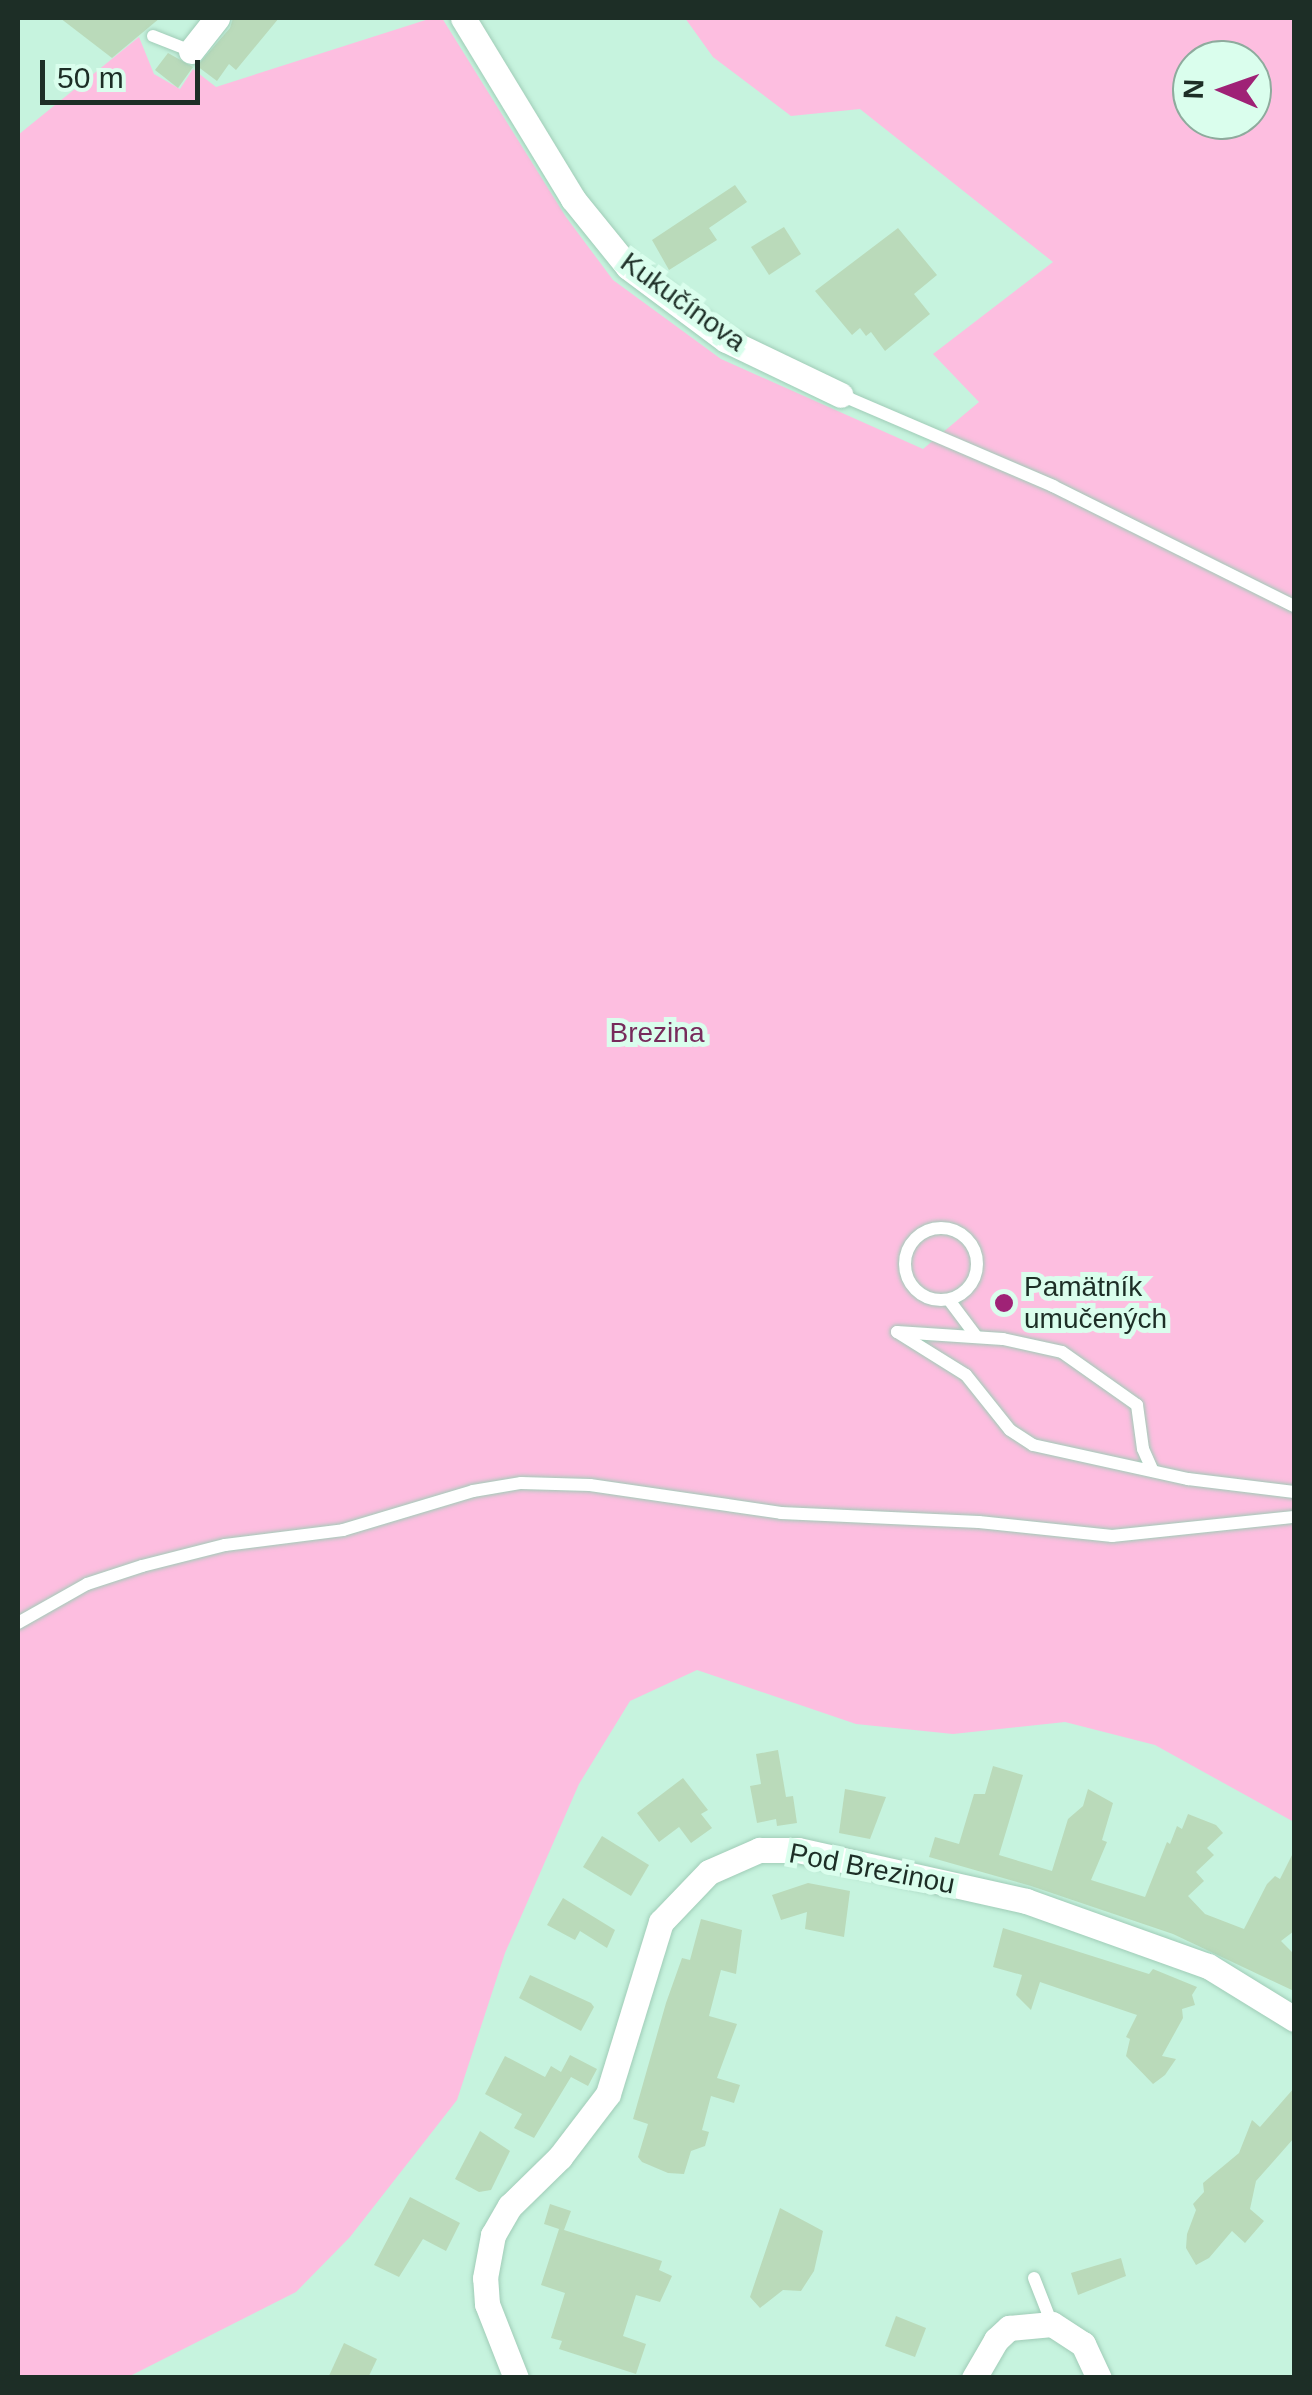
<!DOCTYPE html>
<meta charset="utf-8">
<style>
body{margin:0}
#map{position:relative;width:1312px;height:2395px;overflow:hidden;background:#c6f3de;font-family:Arial,sans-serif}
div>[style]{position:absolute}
.green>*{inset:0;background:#fdbee0}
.building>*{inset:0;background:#badaba}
.roads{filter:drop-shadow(0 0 2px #a0ccb7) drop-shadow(0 0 2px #a0ccb7)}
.lane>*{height:12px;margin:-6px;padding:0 6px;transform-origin:6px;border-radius:6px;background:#fff}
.lane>.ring{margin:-6px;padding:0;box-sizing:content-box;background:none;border:12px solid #fff;border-radius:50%}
.street>*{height:25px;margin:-12.5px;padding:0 12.5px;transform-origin:12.5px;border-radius:12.5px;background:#fff}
.dots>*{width:28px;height:28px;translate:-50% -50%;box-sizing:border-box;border:5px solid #dafeed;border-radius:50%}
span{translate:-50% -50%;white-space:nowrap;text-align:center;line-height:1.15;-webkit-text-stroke:10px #dafeed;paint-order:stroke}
.street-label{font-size:28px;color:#1d2e26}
.park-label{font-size:28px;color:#772b5b}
.poi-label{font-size:28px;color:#1d2e26}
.left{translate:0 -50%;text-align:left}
.frame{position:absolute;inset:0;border:20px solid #1d2e26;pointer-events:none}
.north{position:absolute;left:1172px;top:40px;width:100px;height:100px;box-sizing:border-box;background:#dafeed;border:2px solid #8eab9d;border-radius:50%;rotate:272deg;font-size:28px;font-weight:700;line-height:40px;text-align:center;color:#1d2e26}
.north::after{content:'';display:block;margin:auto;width:35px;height:45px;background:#9f2276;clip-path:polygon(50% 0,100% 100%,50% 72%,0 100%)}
.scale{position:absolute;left:40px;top:60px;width:160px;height:45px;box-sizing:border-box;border:5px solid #1d2e26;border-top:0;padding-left:12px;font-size:30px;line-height:35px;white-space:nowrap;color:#1d2e26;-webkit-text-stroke:8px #dafeed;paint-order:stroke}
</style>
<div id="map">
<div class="green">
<div style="clip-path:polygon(evenodd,432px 18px,442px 18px,566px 217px,613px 280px,721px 359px,923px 449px,979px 402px,933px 354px,1053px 262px,860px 109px,791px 116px,713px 57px,685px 18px,1294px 18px,1294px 1822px,1155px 1745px,1065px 1722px,953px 1734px,856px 1724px,697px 1670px,630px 1701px,579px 1784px,505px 1953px,457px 2100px,350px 2237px,296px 2292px,128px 2377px,18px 2378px,18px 135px,139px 37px,154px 74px,180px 89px,193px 69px,216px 87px,432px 18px,1192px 60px,1252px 60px,1252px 120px,1192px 120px,1192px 60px)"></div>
</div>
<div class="building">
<div style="clip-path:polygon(60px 18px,160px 18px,112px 58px)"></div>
<div style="clip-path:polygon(233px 18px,279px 18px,236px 70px,229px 64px,217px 81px,197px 66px,230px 28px)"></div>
<div style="clip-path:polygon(168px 53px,193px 67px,178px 88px,155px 70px)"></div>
<div style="clip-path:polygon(735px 185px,747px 202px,709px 228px,717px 240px,669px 270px,652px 240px)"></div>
<div style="clip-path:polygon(784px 227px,801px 254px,769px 275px,751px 247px)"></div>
<div style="clip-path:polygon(898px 228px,937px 275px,914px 294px,930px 314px,885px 351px,871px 332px,866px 336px,860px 328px,852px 335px,815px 291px)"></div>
<div style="clip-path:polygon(778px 1750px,786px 1797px,793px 1796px,797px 1823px,777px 1826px,776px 1819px,757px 1823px,750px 1786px,761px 1784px,756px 1754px)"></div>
<div style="clip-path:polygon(993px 1766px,1023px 1775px,999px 1855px,1052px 1871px,1068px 1819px,1083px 1806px,1088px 1789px,1113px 1803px,1102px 1840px,1107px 1842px,1091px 1880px,1145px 1897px,1167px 1842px,1170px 1844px,1177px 1826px,1182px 1829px,1188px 1814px,1216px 1825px,1223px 1833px,1207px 1848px,1214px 1855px,1196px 1872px,1204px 1881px,1188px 1896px,1205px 1914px,1244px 1929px,1267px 1884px,1275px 1876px,1280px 1879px,1294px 1851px,1294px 1931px,1281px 1941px,1294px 1954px,1294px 1991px,1173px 1934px,1031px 1886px,929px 1857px,935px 1837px,959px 1844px,974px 1794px,985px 1794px)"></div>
<div style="clip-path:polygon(683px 1778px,708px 1810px,701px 1814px,712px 1828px,691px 1843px,679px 1827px,659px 1842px,637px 1813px)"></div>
<div style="clip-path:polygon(845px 1789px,886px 1797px,870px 1839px,839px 1833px)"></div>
<div style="clip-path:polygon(602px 1836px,649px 1865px,631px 1896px,583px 1867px)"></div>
<div style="clip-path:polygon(808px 1883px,850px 1891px,844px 1937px,805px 1929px,807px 1912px,781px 1920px,772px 1895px)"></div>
<div style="clip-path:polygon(563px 1898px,615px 1930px,607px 1948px,580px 1931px,575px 1940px,547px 1925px)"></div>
<div style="clip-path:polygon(701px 1919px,742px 1930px,736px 1974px,721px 1970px,709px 2016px,737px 2024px,717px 2078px,740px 2085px,734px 2103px,711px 2096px,702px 2130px,709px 2132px,705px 2146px,691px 2151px,684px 2174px,668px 2173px,642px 2162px,638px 2157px,648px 2124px,633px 2119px,666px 2003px,682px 1958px,690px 1960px)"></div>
<div style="clip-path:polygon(1003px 1928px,1149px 1974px,1153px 1969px,1197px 1987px,1192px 1995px,1195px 2005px,1182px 2009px,1183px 2018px,1162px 2056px,1176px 2059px,1165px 2075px,1153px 2084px,1126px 2056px,1130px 2039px,1126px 2037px,1137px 2015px,1040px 1982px,1031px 2010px,1016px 1995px,1022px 1975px,993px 1967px)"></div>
<div style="clip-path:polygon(530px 1975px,591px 2003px,594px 2007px,581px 2031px,519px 1998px)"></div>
<div style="clip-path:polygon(570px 2055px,597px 2069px,588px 2086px,571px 2077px,534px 2138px,514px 2128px,522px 2114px,485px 2094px,505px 2056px,545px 2077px,551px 2066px,561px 2072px)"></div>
<div style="clip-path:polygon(1294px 2088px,1294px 2138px,1256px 2181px,1250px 2209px,1264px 2221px,1245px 2243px,1232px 2231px,1209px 2258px,1196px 2265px,1186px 2248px,1187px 2234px,1196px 2210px,1193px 2204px,1204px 2192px,1203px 2183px,1239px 2153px,1252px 2120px,1260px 2127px)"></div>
<div style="clip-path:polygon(480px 2131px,510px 2151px,491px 2190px,479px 2192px,455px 2179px)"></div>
<div style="clip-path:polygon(410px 2197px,460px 2223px,446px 2251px,423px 2239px,399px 2277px,374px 2265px)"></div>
<div style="clip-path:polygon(550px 2204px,571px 2211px,564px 2230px,662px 2261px,659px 2270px,672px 2276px,660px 2302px,636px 2295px,623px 2336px,646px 2344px,636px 2374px,559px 2349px,562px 2341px,551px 2338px,565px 2293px,541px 2285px,559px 2229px,544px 2224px)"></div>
<div style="clip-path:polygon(780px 2208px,823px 2231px,814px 2271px,801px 2291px,783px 2290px,760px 2308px,750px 2297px)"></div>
<div style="clip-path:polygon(1121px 2258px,1126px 2276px,1078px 2295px,1071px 2273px)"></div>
<div style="clip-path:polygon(896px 2316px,926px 2328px,915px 2357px,885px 2346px)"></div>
<div style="clip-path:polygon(344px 2343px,377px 2359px,368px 2378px,328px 2378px)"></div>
</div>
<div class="roads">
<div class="lane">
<div style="left:153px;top:36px;width:41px;rotate:21.5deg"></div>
<div style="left:841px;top:395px;width:231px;rotate:23.2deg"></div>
<div style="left:1053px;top:486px;width:269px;rotate:26.5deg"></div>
<div class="ring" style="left:905px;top:1228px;width:60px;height:60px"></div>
<div style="left:949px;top:1300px;width:45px;rotate:53.1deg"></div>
<div style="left:897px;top:1332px;width:81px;rotate:31.9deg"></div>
<div style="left:966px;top:1375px;width:70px;rotate:51.3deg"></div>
<div style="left:1010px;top:1430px;width:27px;rotate:33deg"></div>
<div style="left:1033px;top:1445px;width:159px;rotate:12.4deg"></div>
<div style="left:1188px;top:1479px;width:107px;rotate:7deg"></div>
<div style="left:897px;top:1332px;width:106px;rotate:3.8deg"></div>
<div style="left:1003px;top:1339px;width:60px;rotate:12.4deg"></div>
<div style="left:1062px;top:1352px;width:92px;rotate:35.2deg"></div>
<div style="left:1137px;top:1405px;width:44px;rotate:82.2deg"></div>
<div style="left:1143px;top:1449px;width:24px;rotate:66deg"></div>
<div style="left:18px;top:1623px;width:79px;rotate:-29.5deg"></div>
<div style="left:87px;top:1584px;width:58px;rotate:-18.1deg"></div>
<div style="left:142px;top:1566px;width:86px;rotate:-14.2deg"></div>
<div style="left:225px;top:1545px;width:119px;rotate:-7.2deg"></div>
<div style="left:343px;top:1530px;width:136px;rotate:-16.7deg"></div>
<div style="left:473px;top:1491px;width:49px;rotate:-9.5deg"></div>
<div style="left:521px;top:1483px;width:69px;rotate:1.7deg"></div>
<div style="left:590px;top:1485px;width:193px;rotate:8.3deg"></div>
<div style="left:781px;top:1513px;width:198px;rotate:2.6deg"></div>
<div style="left:979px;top:1522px;width:134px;rotate:6deg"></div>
<div style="left:1112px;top:1536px;width:183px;rotate:-6deg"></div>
<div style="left:1034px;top:2278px;width:49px;rotate:68.6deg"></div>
</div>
<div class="street">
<div style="left:463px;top:18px;width:212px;rotate:58.7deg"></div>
<div style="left:573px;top:199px;width:87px;rotate:51deg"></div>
<div style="left:628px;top:267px;width:122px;rotate:36.7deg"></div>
<div style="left:726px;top:340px;width:127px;rotate:25.6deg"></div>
<div style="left:191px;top:51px;width:42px;rotate:-51.8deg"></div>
<div style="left:516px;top:2378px;width:79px;rotate:-111.4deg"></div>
<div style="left:487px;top:2304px;width:26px;rotate:-94deg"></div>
<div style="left:485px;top:2278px;width:44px;rotate:-79.5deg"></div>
<div style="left:493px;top:2235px;width:34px;rotate:-60deg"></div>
<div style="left:510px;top:2206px;width:70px;rotate:-44.4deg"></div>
<div style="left:560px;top:2157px;width:79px;rotate:-52.7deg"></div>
<div style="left:608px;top:2094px;width:180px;rotate:-72.9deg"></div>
<div style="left:661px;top:1922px;width:69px;rotate:-46.2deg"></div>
<div style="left:709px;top:1872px;width:55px;rotate:-23.7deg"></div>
<div style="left:759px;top:1850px;width:39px"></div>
<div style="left:798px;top:1850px;width:234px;rotate:12.6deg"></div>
<div style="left:1026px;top:1901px;width:193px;rotate:19.7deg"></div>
<div style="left:1208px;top:1966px;width:101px;rotate:31.6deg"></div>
<div style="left:974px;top:2378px;width:44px;rotate:-59.9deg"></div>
<div style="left:996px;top:2340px;width:18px;rotate:-43deg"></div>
<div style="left:1009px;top:2328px;width:43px;rotate:-5.3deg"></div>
<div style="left:1052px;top:2324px;width:37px;rotate:33deg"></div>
<div style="left:1083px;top:2344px;width:38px;rotate:65deg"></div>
</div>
</div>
<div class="dots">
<div style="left:1004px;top:1303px;background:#9f2276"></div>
</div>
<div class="street-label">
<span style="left:683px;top:302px;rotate:36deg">Kukučínova</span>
<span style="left:872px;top:1869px;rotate:11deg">Pod Brezinou</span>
</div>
<div class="park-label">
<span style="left:657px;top:1033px">Brezina</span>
</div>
<div class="poi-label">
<span class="left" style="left:1024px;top:1303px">Pamätník<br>umučených</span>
</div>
<div class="frame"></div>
<div class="north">N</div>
<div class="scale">50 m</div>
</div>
